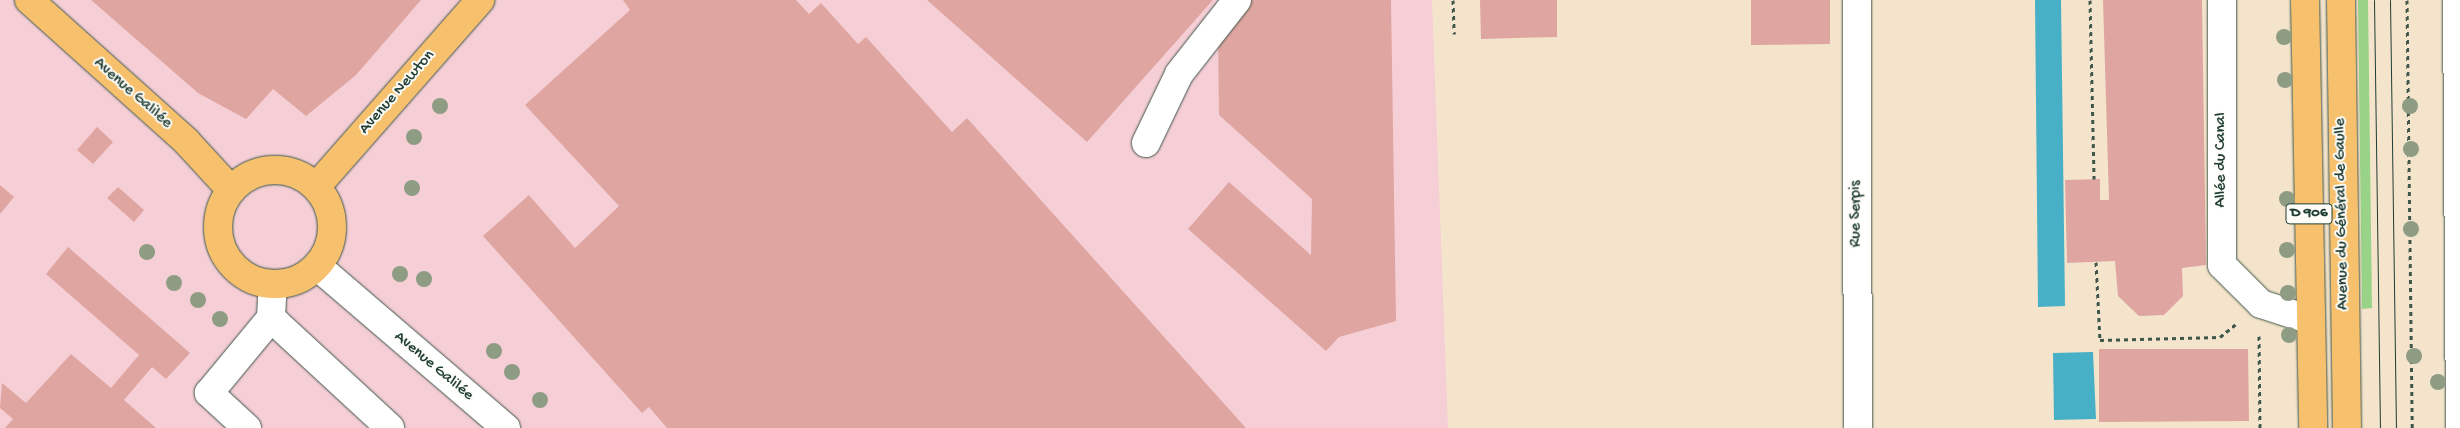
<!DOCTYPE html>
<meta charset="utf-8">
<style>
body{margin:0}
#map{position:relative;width:2460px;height:428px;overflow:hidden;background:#f4e4cb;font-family:"Gochi Hand",sans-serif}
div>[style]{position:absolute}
.built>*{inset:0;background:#f6cfd6}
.green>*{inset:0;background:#98d387}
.water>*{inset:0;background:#47b0c6}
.building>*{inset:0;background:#dfa5a1}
.path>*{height:3px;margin-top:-1.5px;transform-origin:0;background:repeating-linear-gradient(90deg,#3f564b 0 4px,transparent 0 8px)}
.roads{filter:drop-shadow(0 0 1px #3f564b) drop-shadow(0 0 1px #3f564b)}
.minor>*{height:28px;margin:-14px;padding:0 14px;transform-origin:14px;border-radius:14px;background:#fff}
.major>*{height:28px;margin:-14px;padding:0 14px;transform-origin:14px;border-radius:14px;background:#f7c06c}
.major>.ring{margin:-14px;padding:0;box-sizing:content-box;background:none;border:28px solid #f7c06c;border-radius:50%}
.tram>*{height:1px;margin:-0.5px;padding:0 0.5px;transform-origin:0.5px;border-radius:0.5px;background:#1f3d34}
.trees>*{width:16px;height:16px;margin:-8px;border-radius:50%;background:#8f9c84}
span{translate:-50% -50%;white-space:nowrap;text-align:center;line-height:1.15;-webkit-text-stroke:4px #fdfcf7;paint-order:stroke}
.shield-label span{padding:1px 4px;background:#fdfcf7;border:1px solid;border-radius:4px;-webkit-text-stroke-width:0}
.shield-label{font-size:15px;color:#1f3d34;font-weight:700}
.street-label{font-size:16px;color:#1f3d34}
</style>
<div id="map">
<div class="built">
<div style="clip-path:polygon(0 0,1432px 0,1448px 428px,0 428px)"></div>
</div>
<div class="green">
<div style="clip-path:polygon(2358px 0,2368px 0,2372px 308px,2362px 309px)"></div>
</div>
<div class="water">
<div style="clip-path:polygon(2035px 0,2061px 0,2065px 306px,2038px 307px)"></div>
<div style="clip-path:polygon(2093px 352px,2096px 419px,2054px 420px,2053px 353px)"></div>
</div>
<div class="building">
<div style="clip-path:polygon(91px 0,421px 0,356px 75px,306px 116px,273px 89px,246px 119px,198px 93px)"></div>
<div style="clip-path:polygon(796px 0,809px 14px,821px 3px,858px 44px,866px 37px,952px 132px,967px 118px,1246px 428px,667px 428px,649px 407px,642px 413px,483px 236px,529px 195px,575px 248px,619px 206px,525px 105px,630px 10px,623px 0)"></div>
<div style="clip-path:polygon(927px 0,1213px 0,1087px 142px)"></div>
<div style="clip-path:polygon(1248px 0,1391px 0,1396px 321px,1339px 337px,1326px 351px,1188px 229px,1229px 182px,1311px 255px,1312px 199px,1219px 115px,1218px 34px)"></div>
<div style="clip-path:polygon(1480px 0,1557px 0,1557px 37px,1481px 39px)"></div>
<div style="clip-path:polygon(1751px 0,1830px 0,1830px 44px,1751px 45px)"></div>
<div style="clip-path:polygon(2103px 0,2202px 0,2206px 265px,2182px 268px,2183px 296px,2164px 315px,2139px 316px,2118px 296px,2115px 261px,2067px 263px,2065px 180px,2100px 179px,2100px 200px,2109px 200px)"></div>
<div style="clip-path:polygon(97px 127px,113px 142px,93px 164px,77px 150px)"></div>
<div style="clip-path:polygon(0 185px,14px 197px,0 214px)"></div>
<div style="clip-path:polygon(118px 187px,144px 210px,134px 222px,107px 198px)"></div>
<div style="clip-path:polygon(68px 247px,190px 353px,166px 379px,152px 367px,124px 400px,156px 428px,5px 428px,13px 419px,0 408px,2px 383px,26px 403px,71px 354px,111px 388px,139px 355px,46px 274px)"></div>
<div style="clip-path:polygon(2099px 349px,2248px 349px,2249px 421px,2099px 422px)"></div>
</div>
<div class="path">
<div style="left:1453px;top:0;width:34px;rotate:88deg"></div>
<div style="left:2090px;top:0;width:179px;rotate:88.7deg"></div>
<div style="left:2407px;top:0;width:428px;rotate:89.3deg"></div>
<div style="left:2096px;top:262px;width:78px;rotate:87.1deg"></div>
<div style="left:2100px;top:340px;width:120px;rotate:-1.4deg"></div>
<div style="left:2220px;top:337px;width:21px;rotate:-39deg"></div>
<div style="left:2259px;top:336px;width:92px;rotate:89.4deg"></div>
</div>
<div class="roads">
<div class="minor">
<div style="left:1857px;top:0;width:428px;rotate:89.9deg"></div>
<div style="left:2222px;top:0;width:265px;rotate:90deg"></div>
<div style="left:2222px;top:265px;width:55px;rotate:45deg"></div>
<div style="left:2261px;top:304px;width:52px;rotate:17.7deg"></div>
<div style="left:2457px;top:0;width:428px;rotate:89.6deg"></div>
<div style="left:1146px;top:143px;width:76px;rotate:-64.4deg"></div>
<div style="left:1179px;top:74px;width:94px;rotate:-51.9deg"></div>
<div style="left:317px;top:266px;width:249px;rotate:40.6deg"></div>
<div style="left:271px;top:318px;width:162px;rotate:42.7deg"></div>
<div style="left:247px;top:428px;width:52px;rotate:-137.4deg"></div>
<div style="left:209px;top:393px;width:97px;rotate:-50.4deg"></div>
<div style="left:271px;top:318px;width:34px;rotate:-87deg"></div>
</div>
<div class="major">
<div style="left:29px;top:0;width:211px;rotate:41.9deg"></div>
<div style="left:186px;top:141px;width:67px;rotate:47.4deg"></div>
<div style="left:2305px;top:0;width:428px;rotate:88.9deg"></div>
<div style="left:2341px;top:0;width:428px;rotate:89.2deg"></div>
<div class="ring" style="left:218px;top:170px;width:86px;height:86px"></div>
<div style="left:316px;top:187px;width:249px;rotate:-48.7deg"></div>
</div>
</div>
<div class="tram">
<div style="left:2374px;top:0;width:428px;rotate:89.2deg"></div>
<div style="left:2390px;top:0;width:428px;rotate:89.2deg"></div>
</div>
<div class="trees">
<div style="left:2284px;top:37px"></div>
<div style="left:2285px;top:80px"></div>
<div style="left:440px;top:106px"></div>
<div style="left:2410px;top:106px"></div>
<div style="left:414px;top:137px"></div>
<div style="left:2411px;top:149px"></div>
<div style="left:412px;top:188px"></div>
<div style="left:2287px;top:199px"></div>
<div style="left:2411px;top:229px"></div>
<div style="left:2287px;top:250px"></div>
<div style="left:147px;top:252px"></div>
<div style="left:400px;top:274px"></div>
<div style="left:424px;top:279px"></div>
<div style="left:174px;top:283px"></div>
<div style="left:2288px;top:293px"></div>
<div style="left:198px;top:300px"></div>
<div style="left:220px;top:319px"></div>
<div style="left:2289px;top:335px"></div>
<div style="left:494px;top:351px"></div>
<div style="left:2414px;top:356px"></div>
<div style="left:512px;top:372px"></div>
<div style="left:2438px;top:382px"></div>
<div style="left:540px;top:400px"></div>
</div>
<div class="shield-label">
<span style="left:2309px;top:214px">D 906</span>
</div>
<div class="street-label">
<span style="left:398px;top:93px;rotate:-49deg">Avenue Newton</span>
<span style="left:132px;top:94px;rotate:41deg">Avenue Galilée</span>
<span style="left:2222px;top:160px;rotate:-90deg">Allée du Canal</span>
<span style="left:1857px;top:214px;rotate:-90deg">Rue Serpis</span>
<span style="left:2343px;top:214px;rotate:-91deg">Avenue du Général de Gaulle</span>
<span style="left:433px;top:367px;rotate:40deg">Avenue Galilée</span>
</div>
</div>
